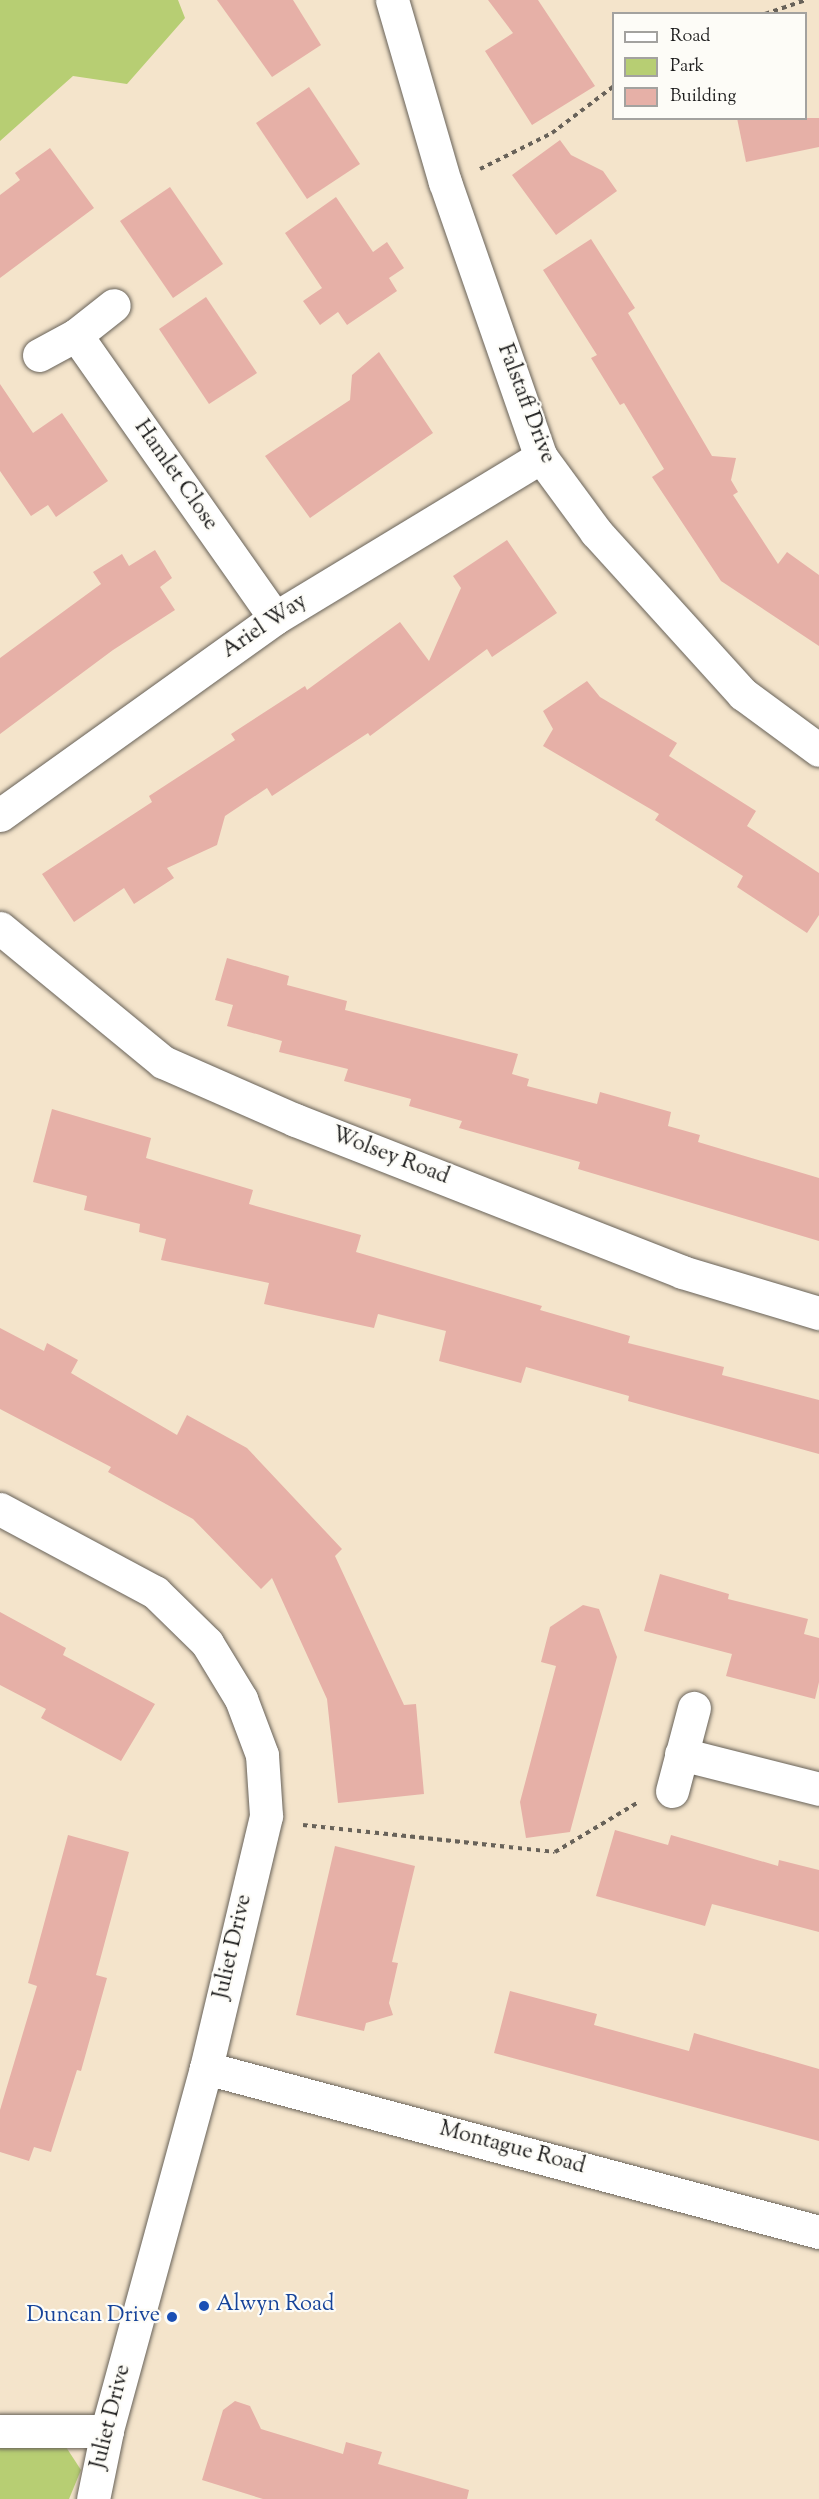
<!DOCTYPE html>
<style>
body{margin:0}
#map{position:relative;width:819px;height:2499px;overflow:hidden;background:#f4e4cb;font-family:"Sorts Mill Goudy",serif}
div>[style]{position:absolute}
.green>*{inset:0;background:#b7ce73}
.building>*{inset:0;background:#e6b0a7}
.path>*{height:4px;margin-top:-2px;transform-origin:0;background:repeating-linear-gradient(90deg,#686259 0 4.5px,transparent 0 9px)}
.roads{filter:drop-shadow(0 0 2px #686259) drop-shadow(0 0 2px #686259)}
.minor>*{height:33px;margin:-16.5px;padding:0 16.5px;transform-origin:16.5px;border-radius:16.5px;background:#fff}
.dots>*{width:16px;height:16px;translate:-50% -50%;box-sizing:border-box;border:3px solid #fdfcf7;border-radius:50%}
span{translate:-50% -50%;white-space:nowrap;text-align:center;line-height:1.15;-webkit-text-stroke:4.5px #fdfcf7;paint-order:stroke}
.street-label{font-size:22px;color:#1c1c1c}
.transit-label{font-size:22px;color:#164399}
.left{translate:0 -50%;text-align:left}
.right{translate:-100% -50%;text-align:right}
.legend{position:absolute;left:612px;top:12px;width:195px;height:108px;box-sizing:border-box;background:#fdfcf7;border:2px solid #a3a29f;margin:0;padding:8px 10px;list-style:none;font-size:18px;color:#1c1c1c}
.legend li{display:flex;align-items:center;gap:12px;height:30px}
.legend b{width:30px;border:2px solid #a3a29f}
</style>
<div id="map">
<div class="green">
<div style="clip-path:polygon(0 0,178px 0,185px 18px,127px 84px,73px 76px,0 141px)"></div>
<div style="clip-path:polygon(66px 2447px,81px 2470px,69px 2499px,0 2499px,0 2448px)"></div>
</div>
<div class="building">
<div style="clip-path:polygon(217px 0,293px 0,321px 45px,272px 77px)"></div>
<div style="clip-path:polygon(488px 0,538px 0,595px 86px,532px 125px,485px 51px,513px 33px)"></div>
<div style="clip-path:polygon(309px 87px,360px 164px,307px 199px,256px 123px)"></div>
<div style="clip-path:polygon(737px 118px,819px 118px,819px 147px,746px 162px)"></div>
<div style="clip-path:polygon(560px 140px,571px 155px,603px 171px,617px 191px,556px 235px,512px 175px)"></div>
<div style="clip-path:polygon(50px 148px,94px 208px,0 278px,0 195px,20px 180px,15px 173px)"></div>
<div style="clip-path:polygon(170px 187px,223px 264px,173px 298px,120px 221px)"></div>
<div style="clip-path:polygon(336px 197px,373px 252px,387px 242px,404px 268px,389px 278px,397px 291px,347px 325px,338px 312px,320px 325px,303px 301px,322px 288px,285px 233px)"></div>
<div style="clip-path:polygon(591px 239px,635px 308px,628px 313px,712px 456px,736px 458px,731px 480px,738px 492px,733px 495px,778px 564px,787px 552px,819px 575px,819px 646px,721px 581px,652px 477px,664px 469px,624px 403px,620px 405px,591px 358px,597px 355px,543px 270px)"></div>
<div style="clip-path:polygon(206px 297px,257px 373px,209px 404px,159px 329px)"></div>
<div style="clip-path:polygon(379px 352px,433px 433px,310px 518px,265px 456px,350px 400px,352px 375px)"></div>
<div style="clip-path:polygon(0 384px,33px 433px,62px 413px,108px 481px,56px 517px,48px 505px,31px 516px,0 471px)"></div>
<div style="clip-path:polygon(507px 540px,557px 613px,492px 657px,487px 649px,370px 736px,368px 733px,272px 796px,267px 788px,225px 816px,217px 845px,167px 868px,174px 878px,134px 904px,124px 888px,74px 922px,42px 874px,152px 802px,149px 796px,235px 740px,231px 734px,305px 686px,307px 690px,400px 622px,429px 661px,461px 588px,453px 576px)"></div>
<div style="clip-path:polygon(155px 550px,172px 578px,160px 587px,175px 610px,113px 650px,0 734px,0 658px,101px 584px,93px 572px,122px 554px,129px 566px)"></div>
<div style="clip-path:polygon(587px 681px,600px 697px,677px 743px,669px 756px,756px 811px,747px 826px,819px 873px,819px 915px,807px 933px,737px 887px,743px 876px,655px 820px,659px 814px,543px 746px,553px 729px,543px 711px)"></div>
<div style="clip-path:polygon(227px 958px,289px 976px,287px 985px,347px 1001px,345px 1010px,518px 1054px,512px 1074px,529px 1079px,527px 1086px,597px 1104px,600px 1092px,671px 1112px,668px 1126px,700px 1135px,698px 1142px,819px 1178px,819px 1241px,578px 1169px,580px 1162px,459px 1128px,462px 1121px,409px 1106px,411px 1099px,344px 1081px,348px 1069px,279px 1052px,282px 1041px,227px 1026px,233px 1005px,215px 1000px)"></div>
<div style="clip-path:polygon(52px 1109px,151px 1138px,146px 1158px,253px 1190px,249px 1204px,361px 1235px,356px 1252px,542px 1306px,540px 1310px,630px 1336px,628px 1343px,724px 1367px,722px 1375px,819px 1400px,819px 1454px,628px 1401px,629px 1396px,526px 1367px,521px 1383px,439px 1361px,446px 1331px,378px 1314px,374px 1328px,264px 1304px,269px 1283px,161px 1260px,166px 1239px,139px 1232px,140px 1224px,84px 1210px,87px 1196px,33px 1182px)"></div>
<div style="clip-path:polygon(0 1328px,44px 1351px,47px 1343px,78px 1360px,71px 1373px,177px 1435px,187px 1415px,247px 1448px,342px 1549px,335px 1556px,404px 1705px,416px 1704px,424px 1794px,338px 1803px,327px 1699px,272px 1578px,261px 1589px,193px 1519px,108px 1472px,111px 1467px,0 1409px)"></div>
<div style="clip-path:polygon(660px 1574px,729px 1594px,728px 1599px,808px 1619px,804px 1634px,819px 1638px,819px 1682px,815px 1699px,726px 1676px,732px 1654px,644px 1631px)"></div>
<div style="clip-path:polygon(583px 1605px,599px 1609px,617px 1657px,570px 1832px,526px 1838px,520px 1802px,556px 1666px,541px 1662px,550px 1627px)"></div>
<div style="clip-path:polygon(0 1612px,66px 1648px,63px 1655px,155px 1704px,121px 1761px,41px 1718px,46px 1709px,0 1685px)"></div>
<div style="clip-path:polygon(615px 1830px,668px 1845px,671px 1835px,778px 1866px,779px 1860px,819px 1870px,819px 1932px,712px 1904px,705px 1926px,596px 1896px)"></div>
<div style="clip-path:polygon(68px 1835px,129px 1852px,96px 1975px,107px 1978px,81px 2071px,77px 2070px,51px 2152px,34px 2147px,29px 2161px,0 2152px,0 2110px,37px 1986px,28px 1983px)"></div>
<div style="clip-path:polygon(335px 1846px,415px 1866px,392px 1962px,398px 1963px,389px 2003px,393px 2015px,366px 2023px,364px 2031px,296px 2015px)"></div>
<div style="clip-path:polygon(510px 1991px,597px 2014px,594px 2025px,689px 2051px,694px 2033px,819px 2069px,819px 2141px,494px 2053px)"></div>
<div style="clip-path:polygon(235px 2401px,250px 2406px,261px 2429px,343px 2454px,346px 2442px,382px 2452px,378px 2464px,469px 2490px,467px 2499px,263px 2499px,202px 2480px,223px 2410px)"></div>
</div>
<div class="path">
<div style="left:765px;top:14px;width:43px;rotate:-18.9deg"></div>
<div style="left:480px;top:169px;width:80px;rotate:-26.6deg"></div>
<div style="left:552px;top:133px;width:78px;rotate:-37.2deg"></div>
<div style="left:303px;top:1825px;width:253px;rotate:6.1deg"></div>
<div style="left:555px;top:1852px;width:96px;rotate:-30.9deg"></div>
</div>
<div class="roads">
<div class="minor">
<div style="left:392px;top:0;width:190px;rotate:73.8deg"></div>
<div style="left:445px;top:182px;width:291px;rotate:70.8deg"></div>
<div style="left:541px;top:457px;width:93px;rotate:53.7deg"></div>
<div style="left:596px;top:532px;width:219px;rotate:47.8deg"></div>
<div style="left:743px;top:694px;width:94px;rotate:36.4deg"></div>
<div style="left:76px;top:335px;width:346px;rotate:54.9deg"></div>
<div style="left:39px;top:355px;width:42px;rotate:-28.4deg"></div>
<div style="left:76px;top:335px;width:48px;rotate:-38.3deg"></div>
<div style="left:0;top:815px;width:338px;rotate:-35.6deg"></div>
<div style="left:275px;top:618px;width:311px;rotate:-31.2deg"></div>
<div style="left:0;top:928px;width:211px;rotate:39.4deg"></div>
<div style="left:163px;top:1062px;width:144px;rotate:23.7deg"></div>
<div style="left:295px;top:1120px;width:416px;rotate:21.4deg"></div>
<div style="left:682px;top:1272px;width:143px;rotate:16.7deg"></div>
<div style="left:0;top:1509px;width:176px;rotate:28.2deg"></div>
<div style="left:155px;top:1592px;width:73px;rotate:44.4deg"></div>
<div style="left:207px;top:1643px;width:66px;rotate:58.7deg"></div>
<div style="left:241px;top:1699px;width:60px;rotate:69.4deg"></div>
<div style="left:262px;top:1755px;width:61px;rotate:86.2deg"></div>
<div style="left:266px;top:1816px;width:259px;rotate:103.4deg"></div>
<div style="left:206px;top:2068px;width:376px;rotate:105.3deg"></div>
<div style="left:107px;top:2431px;width:69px;rotate:101.6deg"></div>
<div style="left:681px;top:1754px;width:142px;rotate:14.2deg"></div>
<div style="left:672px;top:1791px;width:86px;rotate:-75.2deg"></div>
<div style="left:206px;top:2068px;width:635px;rotate:14.98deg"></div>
<div style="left:0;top:2431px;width:107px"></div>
</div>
</div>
<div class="dots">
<div style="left:204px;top:2306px;background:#1a4fb4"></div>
<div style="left:172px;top:2317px;background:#1a4fb4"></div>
</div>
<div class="street-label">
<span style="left:525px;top:404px;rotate:69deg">Falstaff Drive</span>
<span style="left:175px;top:476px;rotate:55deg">Hamlet Close</span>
<span style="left:265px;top:627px;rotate:-34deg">Ariel Way</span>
<span style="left:390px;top:1157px;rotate:21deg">Wolsey Road</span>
<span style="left:234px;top:1947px;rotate:-77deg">Juliet Drive</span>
<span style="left:512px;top:2149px;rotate:15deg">Montague Road</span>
<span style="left:112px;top:2417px;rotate:-76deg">Juliet Drive</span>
</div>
<div class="transit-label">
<span class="left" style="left:216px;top:2306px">Alwyn Road</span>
<span class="right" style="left:160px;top:2317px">Duncan Drive</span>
</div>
<ul class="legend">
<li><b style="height:8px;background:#fff"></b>Road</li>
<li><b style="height:16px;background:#b7ce73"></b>Park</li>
<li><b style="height:16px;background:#e6b0a7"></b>Building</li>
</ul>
</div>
